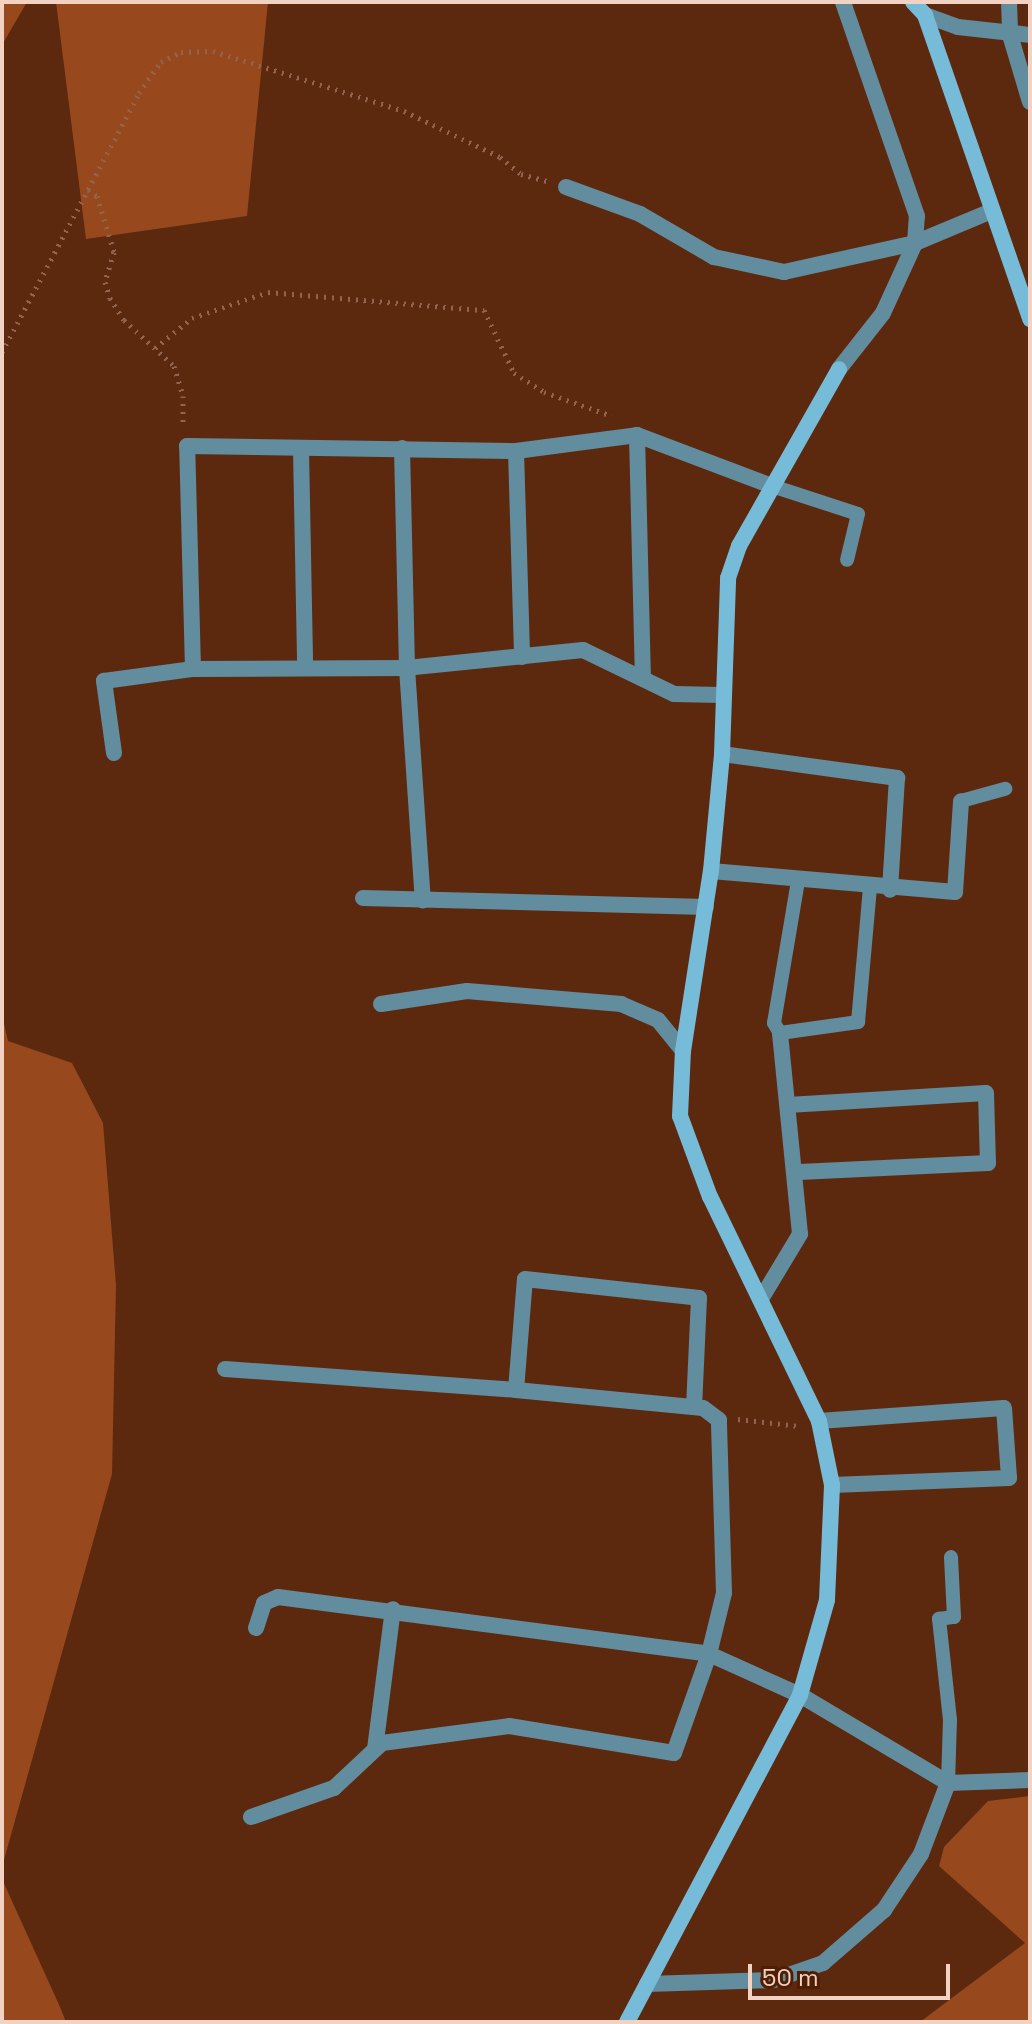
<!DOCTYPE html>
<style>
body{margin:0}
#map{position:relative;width:1032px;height:2024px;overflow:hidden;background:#5c290f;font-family:"Space Grotesk",sans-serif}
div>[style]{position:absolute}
.forest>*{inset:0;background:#97481d}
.path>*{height:5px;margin-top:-2.5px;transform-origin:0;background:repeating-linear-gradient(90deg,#90644e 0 2px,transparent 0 8px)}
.lane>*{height:14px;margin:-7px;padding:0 7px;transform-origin:7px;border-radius:7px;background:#628d9f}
.street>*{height:16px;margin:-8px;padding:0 8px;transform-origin:8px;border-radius:8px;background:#628d9f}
.secondary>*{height:16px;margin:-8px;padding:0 8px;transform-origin:8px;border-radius:8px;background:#76bcd8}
span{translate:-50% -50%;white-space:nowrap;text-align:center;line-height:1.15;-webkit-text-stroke:7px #501f03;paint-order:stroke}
.frame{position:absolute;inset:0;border:4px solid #f2d2c3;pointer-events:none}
.scale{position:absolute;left:748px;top:1964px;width:202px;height:36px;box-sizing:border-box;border:4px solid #f2d2c3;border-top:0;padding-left:10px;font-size:24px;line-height:28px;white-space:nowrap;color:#f2d2c3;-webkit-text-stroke:6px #501f03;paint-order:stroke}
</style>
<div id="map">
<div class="forest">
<div style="clip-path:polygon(2px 2px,27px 2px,2px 45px)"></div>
<div style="clip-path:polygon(56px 2px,268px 2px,247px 216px,86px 239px)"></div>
<div style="clip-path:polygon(2px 1014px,8px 1041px,72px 1063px,103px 1123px,116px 1285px,112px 1474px,2px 1867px)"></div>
<div style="clip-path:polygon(1030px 1796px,1030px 2022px,920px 2022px,1025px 1943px,939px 1866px,944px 1847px,988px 1801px)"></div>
<div style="clip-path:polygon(2px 1879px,60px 2007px,66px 2022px,2px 2022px)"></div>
</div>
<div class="path">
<div style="left:88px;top:190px;width:11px;rotate:34deg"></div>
<div style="left:97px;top:196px;width:59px;rotate:73.1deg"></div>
<div style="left:114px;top:252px;width:31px;rotate:107deg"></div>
<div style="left:105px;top:282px;width:17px;rotate:73deg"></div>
<div style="left:110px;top:298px;width:26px;rotate:58deg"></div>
<div style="left:124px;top:320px;width:68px;rotate:42.6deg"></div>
<div style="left:174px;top:366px;width:31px;rotate:73deg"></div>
<div style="left:183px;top:396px;width:30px;rotate:90deg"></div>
<div style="left:155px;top:348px;width:48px;rotate:-39deg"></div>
<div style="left:192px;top:318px;width:80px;rotate:-18.9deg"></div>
<div style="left:268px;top:292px;width:217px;rotate:4.8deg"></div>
<div style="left:484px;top:310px;width:70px;rotate:64.5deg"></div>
<div style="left:514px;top:373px;width:36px;rotate:32deg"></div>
<div style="left:544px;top:392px;width:72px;rotate:19.4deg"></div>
<div style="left:2px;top:352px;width:293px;rotate:-62.1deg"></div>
<div style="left:139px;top:93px;width:38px;rotate:-55deg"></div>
<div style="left:161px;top:62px;width:22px;rotate:-27deg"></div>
<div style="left:181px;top:52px;width:32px;rotate:-2deg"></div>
<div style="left:213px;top:51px;width:200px;rotate:17.4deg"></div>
<div style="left:404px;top:111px;width:106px;rotate:25.6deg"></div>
<div style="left:500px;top:157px;width:27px;rotate:39deg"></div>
<div style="left:521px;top:174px;width:27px;rotate:15deg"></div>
<div style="left:738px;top:1419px;width:61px;rotate:6.5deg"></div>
</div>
<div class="lane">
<div style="left:772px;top:486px;width:90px;rotate:18deg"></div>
<div style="left:858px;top:514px;width:47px;rotate:103.4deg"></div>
<div style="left:961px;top:801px;width:46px;rotate:-15.3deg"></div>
<div style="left:798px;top:881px;width:144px;rotate:99.6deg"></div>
<div style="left:774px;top:1023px;width:12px;rotate:59deg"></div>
<div style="left:780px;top:1033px;width:79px;rotate:-8deg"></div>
<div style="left:858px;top:1022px;width:135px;rotate:-84.9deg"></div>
<div style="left:948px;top:1783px;width:63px;rotate:-88.2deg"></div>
<div style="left:950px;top:1720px;width:102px;rotate:-96.2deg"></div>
<div style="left:939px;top:1619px;width:15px;rotate:-8deg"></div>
<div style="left:954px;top:1617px;width:60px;rotate:-92.9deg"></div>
</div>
<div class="street">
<div style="left:1009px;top:2px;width:33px;rotate:88deg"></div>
<div style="left:1010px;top:35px;width:70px;rotate:73.4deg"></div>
<div style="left:925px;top:15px;width:35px;rotate:20deg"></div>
<div style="left:958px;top:27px;width:72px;rotate:6.3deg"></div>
<div style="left:566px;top:187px;width:79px;rotate:20deg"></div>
<div style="left:640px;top:214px;width:86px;rotate:30.2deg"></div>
<div style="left:714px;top:257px;width:72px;rotate:12.1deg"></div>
<div style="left:784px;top:272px;width:134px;rotate:-12.5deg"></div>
<div style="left:915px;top:243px;width:80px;rotate:-22.7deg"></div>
<div style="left:839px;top:369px;width:71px;rotate:-51.8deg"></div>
<div style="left:883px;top:313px;width:77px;rotate:-65.4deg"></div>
<div style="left:915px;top:243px;width:27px;rotate:-86deg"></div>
<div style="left:917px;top:216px;width:226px;rotate:-109.1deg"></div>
<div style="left:637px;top:435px;width:240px;rotate:88.6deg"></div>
<div style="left:402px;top:448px;width:220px;rotate:88.7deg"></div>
<div style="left:407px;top:668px;width:233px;rotate:86.1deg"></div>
<div style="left:301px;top:450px;width:218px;rotate:88.9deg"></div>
<div style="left:516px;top:451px;width:206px;rotate:88.3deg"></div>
<div style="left:721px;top:695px;width:47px;rotate:-178.8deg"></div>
<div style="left:674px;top:694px;width:101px;rotate:-154.2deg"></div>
<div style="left:583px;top:650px;width:177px;rotate:174.2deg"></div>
<div style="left:407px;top:668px;width:214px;rotate:179.7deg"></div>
<div style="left:193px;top:669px;width:223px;rotate:-91.5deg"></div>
<div style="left:187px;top:446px;width:329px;rotate:0.9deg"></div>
<div style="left:516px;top:451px;width:122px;rotate:-7.5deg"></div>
<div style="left:637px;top:435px;width:144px;rotate:20.7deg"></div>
<div style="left:114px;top:753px;width:73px;rotate:-97.9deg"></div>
<div style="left:104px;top:681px;width:90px;rotate:-7.7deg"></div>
<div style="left:722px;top:754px;width:177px;rotate:7.8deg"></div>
<div style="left:897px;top:778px;width:112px;rotate:93.6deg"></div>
<div style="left:711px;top:871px;width:245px;rotate:4.9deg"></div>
<div style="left:955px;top:892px;width:91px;rotate:-86.2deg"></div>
<div style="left:363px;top:898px;width:343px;rotate:1.5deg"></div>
<div style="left:381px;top:1004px;width:87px;rotate:-8.6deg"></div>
<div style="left:467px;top:991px;width:155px;rotate:4.8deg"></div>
<div style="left:621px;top:1004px;width:40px;rotate:23.4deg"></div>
<div style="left:658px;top:1020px;width:40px;rotate:51deg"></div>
<div style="left:788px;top:1105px;width:198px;rotate:-3.5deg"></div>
<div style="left:986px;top:1093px;width:70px;rotate:88.4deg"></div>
<div style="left:988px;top:1163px;width:194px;rotate:177.3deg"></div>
<div style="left:761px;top:1299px;width:76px;rotate:-59deg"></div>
<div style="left:800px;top:1234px;width:202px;rotate:-95.7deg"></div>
<div style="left:225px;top:1369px;width:292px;rotate:4.1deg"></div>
<div style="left:819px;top:1421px;width:185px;rotate:-4deg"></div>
<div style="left:1004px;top:1408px;width:70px;rotate:85.9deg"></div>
<div style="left:1009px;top:1478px;width:177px;rotate:177.7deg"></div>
<div style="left:256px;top:1628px;width:26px;rotate:-72deg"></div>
<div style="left:264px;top:1603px;width:15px;rotate:-23deg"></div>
<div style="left:278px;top:1597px;width:435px;rotate:7.5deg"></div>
<div style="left:709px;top:1654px;width:100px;rotate:24.3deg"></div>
<div style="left:800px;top:1695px;width:172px;rotate:30.7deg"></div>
<div style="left:375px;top:1749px;width:141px;rotate:-82.7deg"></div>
<div style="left:251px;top:1817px;width:88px;rotate:-19.3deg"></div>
<div style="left:334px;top:1788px;width:66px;rotate:-43.2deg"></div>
<div style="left:382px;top:1743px;width:128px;rotate:-7.6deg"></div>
<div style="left:509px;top:1726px;width:167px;rotate:9.3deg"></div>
<div style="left:674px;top:1753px;width:105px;rotate:-70.5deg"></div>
<div style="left:709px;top:1654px;width:63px;rotate:-76.2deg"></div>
<div style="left:724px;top:1593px;width:173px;rotate:-91.7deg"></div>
<div style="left:719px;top:1420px;width:20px;rotate:-143deg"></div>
<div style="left:703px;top:1408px;width:188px;rotate:-174.5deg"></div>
<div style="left:516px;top:1390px;width:111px;rotate:-85.4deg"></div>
<div style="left:525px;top:1279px;width:175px;rotate:6.2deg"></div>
<div style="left:699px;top:1298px;width:109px;rotate:92.6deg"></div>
<div style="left:647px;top:1984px;width:127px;rotate:-1.8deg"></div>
<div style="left:774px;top:1980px;width:52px;rotate:-19.1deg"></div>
<div style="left:823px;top:1963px;width:81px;rotate:-41deg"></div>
<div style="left:884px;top:1910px;width:67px;rotate:-56.5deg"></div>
<div style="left:921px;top:1854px;width:76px;rotate:-69.2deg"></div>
<div style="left:948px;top:1783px;width:82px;rotate:-2.1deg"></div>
</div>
<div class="secondary">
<div style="left:913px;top:2px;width:18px;rotate:47deg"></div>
<div style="left:925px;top:15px;width:322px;rotate:70.9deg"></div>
<div style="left:627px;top:2022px;width:370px;rotate:-62.1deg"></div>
<div style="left:800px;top:1695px;width:99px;rotate:-74.1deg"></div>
<div style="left:827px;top:1600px;width:115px;rotate:-87.5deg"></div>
<div style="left:832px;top:1485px;width:65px;rotate:-101.5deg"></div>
<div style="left:819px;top:1421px;width:249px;rotate:-115.9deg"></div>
<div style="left:710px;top:1197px;width:86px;rotate:-110.3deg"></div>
<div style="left:680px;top:1116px;width:65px;rotate:-87.4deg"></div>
<div style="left:683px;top:1051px;width:182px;rotate:-81.2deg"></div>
<div style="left:711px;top:871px;width:118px;rotate:-84.6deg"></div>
<div style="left:722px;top:754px;width:176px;rotate:-88deg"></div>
<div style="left:728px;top:578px;width:34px;rotate:-71deg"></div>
<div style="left:739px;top:546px;width:203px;rotate:-60.5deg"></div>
</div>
<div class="frame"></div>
<div class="scale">50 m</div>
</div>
